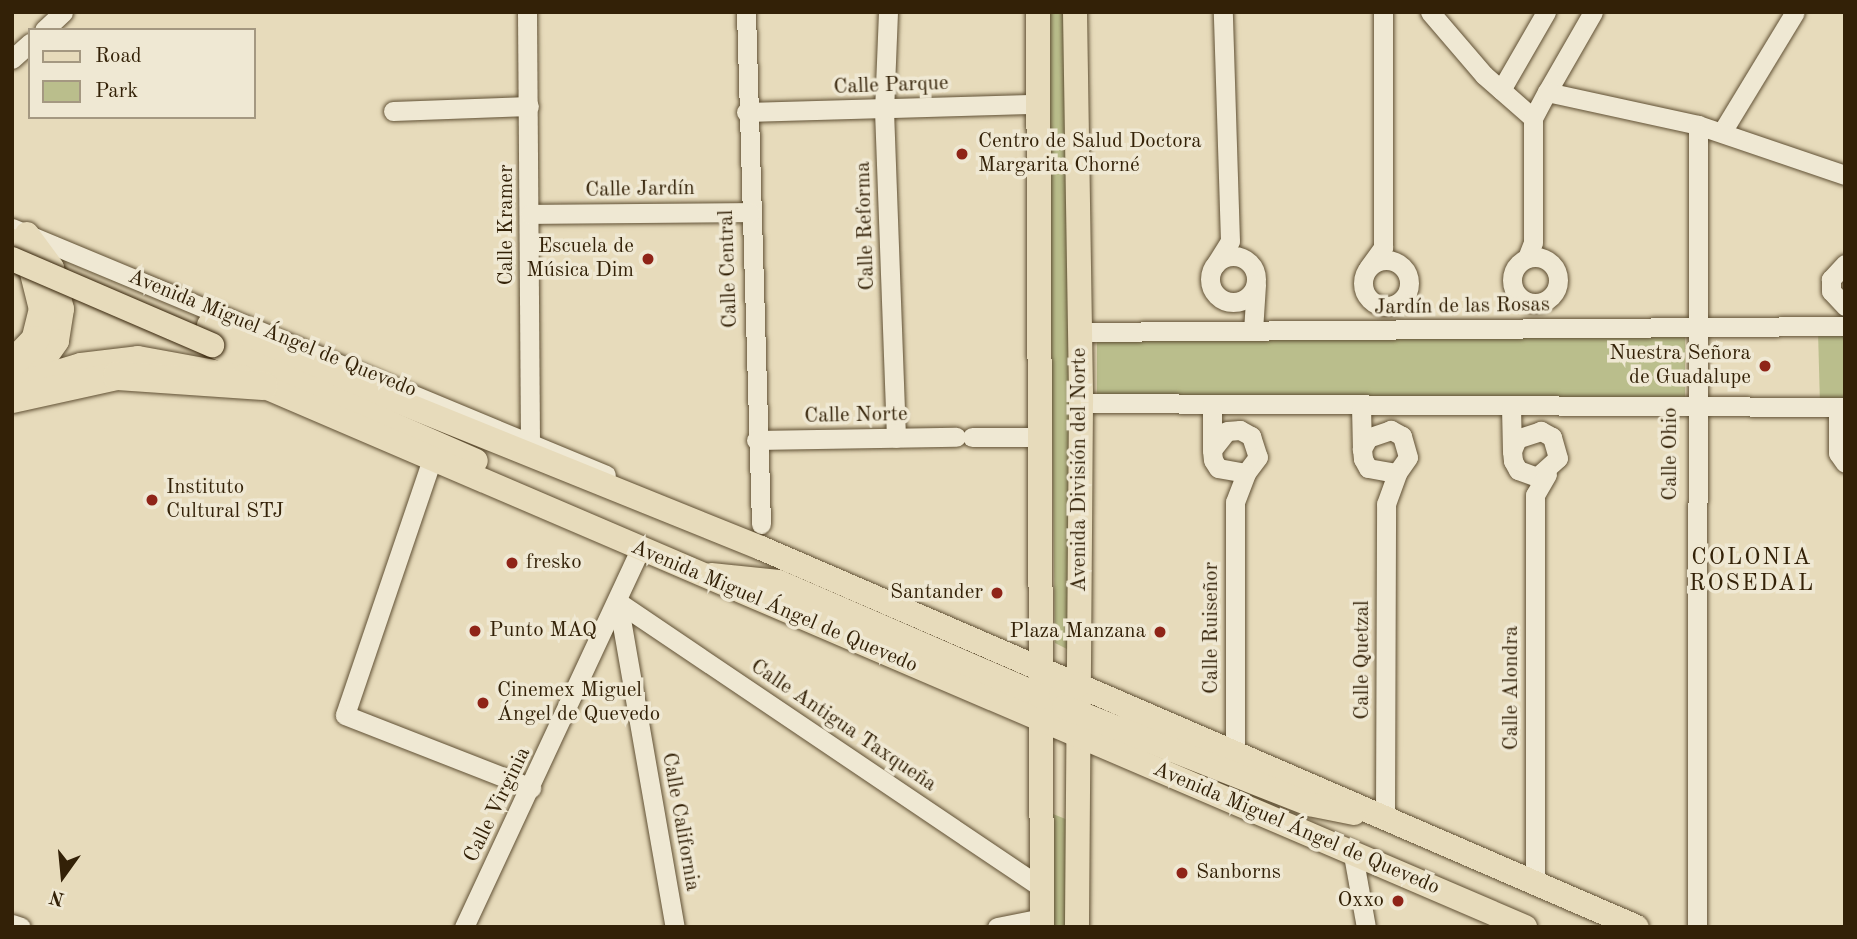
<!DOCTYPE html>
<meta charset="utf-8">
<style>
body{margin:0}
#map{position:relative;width:1857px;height:939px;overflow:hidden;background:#e7dbbb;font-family:"Old Standard TT",serif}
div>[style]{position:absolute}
.green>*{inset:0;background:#babe8c}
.roads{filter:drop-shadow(0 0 2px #605034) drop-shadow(0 0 2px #605034)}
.minor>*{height:19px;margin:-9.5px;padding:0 9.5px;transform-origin:9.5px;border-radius:9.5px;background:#efe8d3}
.minor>.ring{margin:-9.5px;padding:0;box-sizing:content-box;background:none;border:19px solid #efe8d3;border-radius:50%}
.major>*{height:24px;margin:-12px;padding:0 12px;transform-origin:12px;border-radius:12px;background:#e7dbbb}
.highway>*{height:28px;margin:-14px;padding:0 14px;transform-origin:14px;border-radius:14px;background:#e7dbbb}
.bridges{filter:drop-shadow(0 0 2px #332107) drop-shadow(0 0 2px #332107)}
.major-bridge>*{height:24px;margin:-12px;padding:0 12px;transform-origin:12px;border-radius:12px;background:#e7dbbb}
.dots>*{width:19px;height:19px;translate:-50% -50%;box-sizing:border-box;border:4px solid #efe8d3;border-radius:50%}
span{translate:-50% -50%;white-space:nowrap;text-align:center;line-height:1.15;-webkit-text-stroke:7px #efe8d3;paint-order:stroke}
.street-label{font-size:21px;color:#332107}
.poi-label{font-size:21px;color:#332107}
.left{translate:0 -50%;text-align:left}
.right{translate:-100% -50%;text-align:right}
.neighbourhood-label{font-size:23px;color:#332107;letter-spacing:2px}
.frame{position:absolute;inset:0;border:14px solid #332107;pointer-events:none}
.legend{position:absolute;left:28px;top:28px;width:228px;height:91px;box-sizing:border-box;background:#efe8d3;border:2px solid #a49881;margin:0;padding:9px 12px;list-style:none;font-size:21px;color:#332107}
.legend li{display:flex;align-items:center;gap:14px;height:35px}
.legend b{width:35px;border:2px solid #a49881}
.north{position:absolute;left:28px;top:841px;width:70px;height:70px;-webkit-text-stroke:5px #efe8d3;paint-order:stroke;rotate:195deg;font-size:19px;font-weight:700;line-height:28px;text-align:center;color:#332107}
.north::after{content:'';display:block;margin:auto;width:24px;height:32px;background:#332107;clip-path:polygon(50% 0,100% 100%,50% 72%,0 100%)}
</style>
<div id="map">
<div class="green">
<div style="clip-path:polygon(1047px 12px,1066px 12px,1073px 652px,1055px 643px)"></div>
<div style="clip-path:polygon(1685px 329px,1685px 404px,1097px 396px,1097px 341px)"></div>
<div style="clip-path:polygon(1818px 331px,1845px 331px,1845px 404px,1820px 405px)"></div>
<div style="clip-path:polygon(1053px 814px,1068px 820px,1069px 927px,1053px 927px)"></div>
</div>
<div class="roads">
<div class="minor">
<div style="left:527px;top:12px;width:426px;rotate:89.6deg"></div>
<div style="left:746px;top:12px;width:512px;rotate:88.32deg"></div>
<div style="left:888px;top:12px;width:98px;rotate:92.3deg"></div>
<div style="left:884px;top:110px;width:328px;rotate:87.9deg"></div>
<div style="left:1430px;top:12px;width:83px;rotate:49.4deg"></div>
<div style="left:1484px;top:75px;width:65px;rotate:41.3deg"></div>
<div style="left:44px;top:30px;width:26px;rotate:-43deg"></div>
<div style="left:12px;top:59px;width:24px;rotate:-42deg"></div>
<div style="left:1501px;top:90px;width:90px;rotate:-60deg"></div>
<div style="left:1547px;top:92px;width:92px;rotate:-60.1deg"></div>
<div style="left:393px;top:111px;width:136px;rotate:-2.1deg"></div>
<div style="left:746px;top:112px;width:292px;rotate:-1.6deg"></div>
<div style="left:1722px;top:132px;width:140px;rotate:-58.7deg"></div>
<div style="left:530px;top:214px;width:220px;rotate:-0.5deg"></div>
<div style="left:12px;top:228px;width:643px;rotate:22.58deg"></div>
<div class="ring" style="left:1210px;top:256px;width:27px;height:27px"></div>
<div class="ring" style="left:1512px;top:257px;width:27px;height:27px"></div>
<div style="left:1527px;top:258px;width:17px;rotate:-69deg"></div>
<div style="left:1533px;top:242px;width:124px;rotate:-90deg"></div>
<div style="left:1533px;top:118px;width:30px;rotate:-62deg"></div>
<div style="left:1547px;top:92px;width:155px;rotate:12.3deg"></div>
<div style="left:1698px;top:125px;width:155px;rotate:18.8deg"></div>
<div class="ring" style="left:1363px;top:260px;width:27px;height:27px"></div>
<div style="left:1845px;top:264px;width:21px;rotate:133deg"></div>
<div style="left:1831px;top:279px;width:12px;rotate:90deg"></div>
<div style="left:1831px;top:291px;width:21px;rotate:47deg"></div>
<div style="left:1215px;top:265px;width:28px;rotate:-58deg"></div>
<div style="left:1230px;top:241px;width:229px;rotate:-91.8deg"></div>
<div style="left:1368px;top:268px;width:26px;rotate:-54deg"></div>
<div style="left:1383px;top:247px;width:235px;rotate:-90deg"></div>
<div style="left:1253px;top:331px;width:47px;rotate:-86.3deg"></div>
<div style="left:1079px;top:332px;width:766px;rotate:-0.45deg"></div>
<div style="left:1081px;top:403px;width:764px;rotate:0.3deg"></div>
<div style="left:1361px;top:406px;width:43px;rotate:88.7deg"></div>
<div style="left:1362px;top:449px;width:10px;rotate:84deg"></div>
<div style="left:1363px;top:459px;width:10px;rotate:61deg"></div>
<div style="left:1368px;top:468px;width:29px;rotate:10deg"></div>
<div style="left:1397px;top:473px;width:19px;rotate:-55deg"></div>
<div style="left:1408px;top:457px;width:22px;rotate:-106deg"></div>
<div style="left:1402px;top:436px;width:13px;rotate:-151deg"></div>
<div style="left:1391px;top:430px;width:24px;rotate:161deg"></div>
<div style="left:1368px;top:438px;width:13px;rotate:119deg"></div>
<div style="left:1511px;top:407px;width:44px;rotate:88.7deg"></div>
<div style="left:1512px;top:451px;width:10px;rotate:84deg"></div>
<div style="left:1513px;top:461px;width:10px;rotate:61deg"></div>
<div style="left:1518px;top:470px;width:20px;rotate:20deg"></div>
<div style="left:1537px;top:477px;width:28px;rotate:-42deg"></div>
<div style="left:1558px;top:458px;width:22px;rotate:-106deg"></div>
<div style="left:1552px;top:437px;width:13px;rotate:-151deg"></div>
<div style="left:1541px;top:431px;width:25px;rotate:162deg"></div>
<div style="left:1517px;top:439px;width:13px;rotate:113deg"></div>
<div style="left:1838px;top:407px;width:46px;rotate:90deg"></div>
<div style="left:1838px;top:453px;width:12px;rotate:55deg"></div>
<div style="left:972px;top:437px;width:69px"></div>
<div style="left:756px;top:440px;width:200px;rotate:-0.9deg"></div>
<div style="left:1212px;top:450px;width:24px;rotate:-52deg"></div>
<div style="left:1227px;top:431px;width:13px;rotate:-4deg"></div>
<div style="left:1240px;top:430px;width:13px;rotate:29deg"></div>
<div style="left:1251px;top:436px;width:22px;rotate:72deg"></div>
<div style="left:1258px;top:457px;width:20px;rotate:127deg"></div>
<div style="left:1246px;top:473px;width:28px;rotate:-170deg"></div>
<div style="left:1218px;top:468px;width:9px;rotate:-122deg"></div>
<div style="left:1213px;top:460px;width:10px;rotate:-96deg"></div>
<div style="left:1212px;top:450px;width:45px;rotate:-90deg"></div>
<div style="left:432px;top:459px;width:270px;rotate:108.8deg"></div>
<div style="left:345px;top:715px;width:200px;rotate:21.4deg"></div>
<div style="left:618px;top:602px;width:511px;rotate:34deg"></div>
<div style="left:618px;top:602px;width:330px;rotate:80.1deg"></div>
<div style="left:1235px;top:753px;width:251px;rotate:-90deg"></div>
<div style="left:1235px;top:502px;width:31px;rotate:-69deg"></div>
<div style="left:1385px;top:816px;width:312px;rotate:-89.8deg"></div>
<div style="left:1386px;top:504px;width:33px;rotate:-70deg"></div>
<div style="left:1353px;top:855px;width:73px;rotate:79.8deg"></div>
<div style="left:1535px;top:882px;width:387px;rotate:-90deg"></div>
<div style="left:1535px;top:495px;width:24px;rotate:-60deg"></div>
<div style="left:12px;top:924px;width:9px;rotate:18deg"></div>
<div style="left:464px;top:927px;width:417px;rotate:-65deg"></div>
<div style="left:997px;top:927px;width:46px;rotate:-11.3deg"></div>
<div style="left:1697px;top:927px;width:802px;rotate:-89.93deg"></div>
</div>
<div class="major">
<div style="left:1038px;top:12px;width:915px;rotate:89.75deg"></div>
<div style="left:1075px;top:12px;width:391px;rotate:89.1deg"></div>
<div style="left:1081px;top:403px;width:524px;rotate:90.44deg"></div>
<div style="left:27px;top:234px;width:42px;rotate:53.7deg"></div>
<div style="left:52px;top:268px;width:42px;rotate:76.3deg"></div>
<div style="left:62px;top:309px;width:32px;rotate:99deg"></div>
<div style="left:57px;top:341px;width:45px;rotate:125.1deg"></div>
<div style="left:209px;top:325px;width:595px;rotate:22deg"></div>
<div style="left:761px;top:548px;width:954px;rotate:23.4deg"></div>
<div style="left:212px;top:345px;width:288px;rotate:23.7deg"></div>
<div style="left:12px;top:386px;width:72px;rotate:-16.9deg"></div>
<div style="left:81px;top:365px;width:57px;rotate:-7deg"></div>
<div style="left:138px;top:358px;width:106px;rotate:10.4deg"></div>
<div style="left:242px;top:377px;width:1396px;rotate:23.2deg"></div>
<div style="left:711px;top:575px;width:68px;rotate:5.9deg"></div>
<div style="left:779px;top:582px;width:286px;rotate:23.5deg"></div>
<div style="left:1041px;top:696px;width:20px"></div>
<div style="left:1061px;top:696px;width:22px;rotate:-32deg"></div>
<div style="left:1064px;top:707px;width:264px;rotate:21.6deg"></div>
<div style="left:1309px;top:804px;width:46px;rotate:11.3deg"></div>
</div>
<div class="highway">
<div style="left:12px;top:243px;width:33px;rotate:51deg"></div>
<div style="left:33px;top:269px;width:41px;rotate:76deg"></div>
<div style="left:43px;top:309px;width:32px;rotate:104deg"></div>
<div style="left:35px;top:340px;width:33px;rotate:134deg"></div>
<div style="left:12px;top:399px;width:107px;rotate:-12.4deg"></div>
<div style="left:117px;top:376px;width:147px;rotate:3.9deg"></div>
</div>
</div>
<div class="bridges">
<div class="major-bridge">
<div style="left:12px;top:259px;width:218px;rotate:23.3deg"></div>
</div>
</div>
<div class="dots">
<div style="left:962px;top:154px;background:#8f2418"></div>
<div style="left:648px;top:259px;background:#8f2418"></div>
<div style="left:1765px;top:366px;background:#8f2418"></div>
<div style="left:152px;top:500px;background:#8f2418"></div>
<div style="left:512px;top:563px;background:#8f2418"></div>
<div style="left:997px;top:593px;background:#8f2418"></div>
<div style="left:475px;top:631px;background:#8f2418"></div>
<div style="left:1160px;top:632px;background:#8f2418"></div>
<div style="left:483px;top:703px;background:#8f2418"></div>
<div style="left:1182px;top:873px;background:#8f2418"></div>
<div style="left:1398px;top:901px;background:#8f2418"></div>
</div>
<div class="street-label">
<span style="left:891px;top:86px;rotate:-2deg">Calle Parque</span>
<span style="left:640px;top:190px;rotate:-1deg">Calle Jardín</span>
<span style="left:507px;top:225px;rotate:-90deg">Calle Kramer</span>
<span style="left:866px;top:226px;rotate:-92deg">Calle Reforma</span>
<span style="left:729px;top:269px;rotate:-92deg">Calle Central</span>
<span style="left:1462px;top:307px;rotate:-1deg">Jardín de las Rosas</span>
<span style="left:272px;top:334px;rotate:22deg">Avenida Miguel Ángel de Quevedo</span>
<span style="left:856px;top:416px;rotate:-1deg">Calle Norte</span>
<span style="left:1671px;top:454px;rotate:-90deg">Calle Ohio</span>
<span style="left:1080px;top:470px;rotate:-90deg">Avenida División del Norte</span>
<span style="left:774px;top:607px;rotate:23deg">Avenida Miguel Ángel de Quevedo</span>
<span style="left:1212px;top:628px;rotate:-90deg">Calle Ruiseñor</span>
<span style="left:1363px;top:660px;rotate:-90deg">Calle Quetzal</span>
<span style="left:1512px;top:688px;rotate:-90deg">Calle Alondra</span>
<span style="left:843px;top:726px;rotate:34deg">Calle Antigua Taxqueña</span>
<span style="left:498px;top:805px;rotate:-64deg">Calle Virginia</span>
<span style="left:680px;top:822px;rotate:80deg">Calle California</span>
<span style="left:1296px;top:829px;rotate:23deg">Avenida Miguel Ángel de Quevedo</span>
</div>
<div class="poi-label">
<span class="left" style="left:978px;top:154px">Centro de Salud Doctora<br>Margarita Chorné</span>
<span class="right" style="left:634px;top:259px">Escuela de<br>Música Dim</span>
<span class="right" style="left:1751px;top:366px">Nuestra Señora<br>de Guadalupe</span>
<span class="left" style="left:166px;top:500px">Instituto<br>Cultural STJ</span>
<span class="left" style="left:526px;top:563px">fresko</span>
<span class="right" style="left:983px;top:593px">Santander</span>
<span class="left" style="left:489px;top:631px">Punto MAQ</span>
<span class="right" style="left:1146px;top:632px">Plaza Manzana</span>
<span class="left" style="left:497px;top:703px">Cinemex Miguel<br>Ángel de Quevedo</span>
<span class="left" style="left:1196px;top:873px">Sanborns</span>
<span class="right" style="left:1384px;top:901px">Oxxo</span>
</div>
<div class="neighbourhood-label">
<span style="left:1752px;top:571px">COLONIA<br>ROSEDAL</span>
</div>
<div class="frame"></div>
<ul class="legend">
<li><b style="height:9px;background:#e7dbbb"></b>Road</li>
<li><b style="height:19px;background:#babe8c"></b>Park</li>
</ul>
<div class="north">N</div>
</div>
